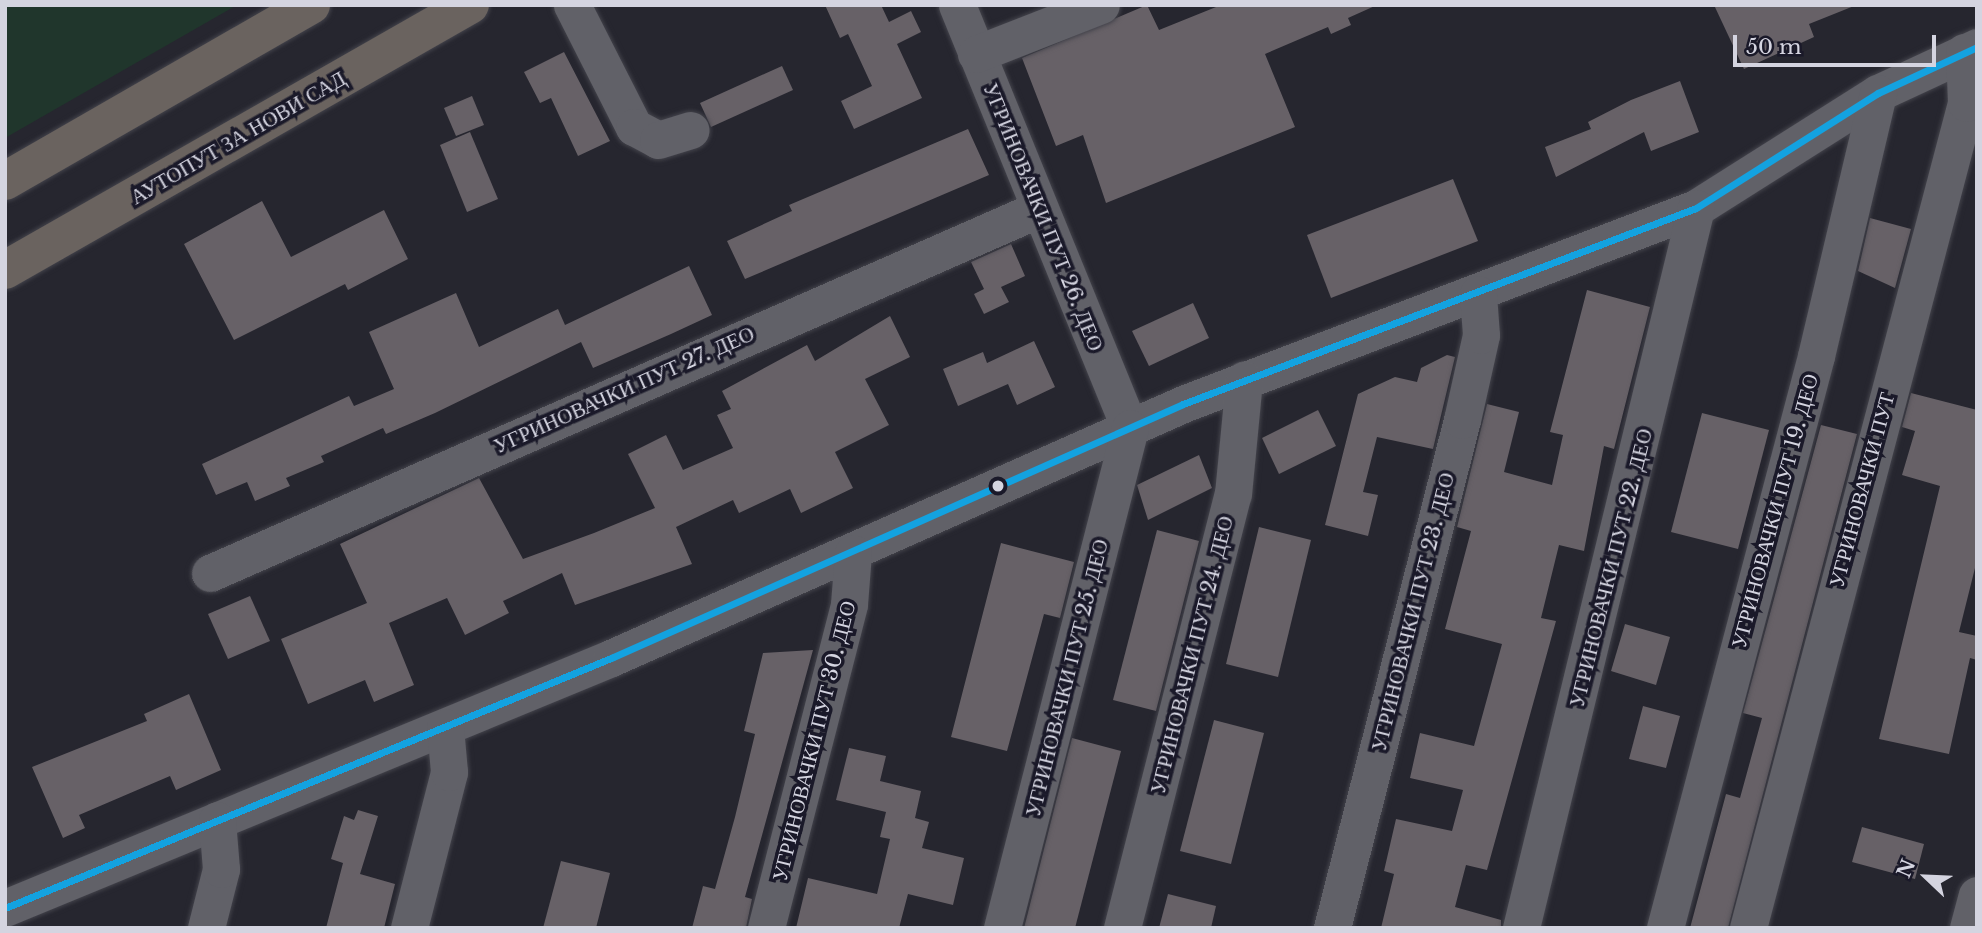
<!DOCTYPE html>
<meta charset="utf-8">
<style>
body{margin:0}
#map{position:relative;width:1982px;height:933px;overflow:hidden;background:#26262f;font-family:"Libre Baskerville",serif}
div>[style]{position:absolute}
.green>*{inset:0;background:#20362c}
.building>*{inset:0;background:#676167}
.roads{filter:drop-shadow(0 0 2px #43434b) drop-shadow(0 0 2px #43434b)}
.minor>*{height:37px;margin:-18.5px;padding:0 18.5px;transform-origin:18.5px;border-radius:18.5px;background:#616168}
.major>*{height:38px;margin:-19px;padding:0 19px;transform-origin:19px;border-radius:19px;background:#6a635f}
.bus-1>*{height:7px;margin:-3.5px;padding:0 3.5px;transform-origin:3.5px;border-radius:3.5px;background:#13a2e0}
.dots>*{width:19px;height:19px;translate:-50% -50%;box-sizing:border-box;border:4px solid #1a1929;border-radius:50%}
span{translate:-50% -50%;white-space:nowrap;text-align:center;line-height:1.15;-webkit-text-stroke:7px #1a1929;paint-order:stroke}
.street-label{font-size:21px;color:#d4d4e0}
.frame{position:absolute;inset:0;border:7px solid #d4d4e0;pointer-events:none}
.north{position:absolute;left:1891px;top:842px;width:70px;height:70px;-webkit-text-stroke:5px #1a1929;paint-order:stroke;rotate:293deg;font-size:19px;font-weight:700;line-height:28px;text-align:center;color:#d4d4e0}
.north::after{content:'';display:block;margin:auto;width:24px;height:32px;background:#d4d4e0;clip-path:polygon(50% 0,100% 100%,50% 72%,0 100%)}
.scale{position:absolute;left:1733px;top:35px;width:203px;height:32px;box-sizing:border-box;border:4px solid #d4d4e0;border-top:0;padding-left:9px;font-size:21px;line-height:24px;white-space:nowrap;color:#d4d4e0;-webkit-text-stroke:5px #1a1929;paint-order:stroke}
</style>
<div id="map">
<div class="green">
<div style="clip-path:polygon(5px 5px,237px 5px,5px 138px)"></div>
</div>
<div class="building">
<div style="clip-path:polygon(825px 5px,881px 5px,889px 22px,911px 11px,921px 32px,897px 44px,922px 98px,854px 129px,841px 101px,872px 86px,848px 34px,840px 38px)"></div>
<div style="clip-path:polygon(1147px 5px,1159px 30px,1221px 5px,1377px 5px,1348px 18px,1351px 25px,1331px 34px,1328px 27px,1265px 54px,1295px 127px,1106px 203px,1083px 135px,1056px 146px,1022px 58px)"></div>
<div style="clip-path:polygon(1714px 5px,1854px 5px,1854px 6px,1809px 24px,1814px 37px,1744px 69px)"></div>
<div style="clip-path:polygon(564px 52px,610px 141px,578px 156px,551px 98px,540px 103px,524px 72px)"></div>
<div style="clip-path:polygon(782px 66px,793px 90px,711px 127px,700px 103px)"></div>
<div style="clip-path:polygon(1680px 81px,1699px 132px,1651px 151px,1644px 132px,1556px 177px,1545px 147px,1591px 129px,1588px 122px,1631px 100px)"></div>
<div style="clip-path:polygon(472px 96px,484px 125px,456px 136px,444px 108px)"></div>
<div style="clip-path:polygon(968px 129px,989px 175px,745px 279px,727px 241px,792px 211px,789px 205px)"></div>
<div style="clip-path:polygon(470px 132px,498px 199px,467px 212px,440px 145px)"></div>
<div style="clip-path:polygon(1453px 179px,1478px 241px,1331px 298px,1307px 235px)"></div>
<div style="clip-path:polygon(262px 201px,291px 257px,384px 210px,408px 259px,348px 290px,345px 284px,234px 340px,184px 244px)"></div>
<div style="clip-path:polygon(1870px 218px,1911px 229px,1895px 288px,1858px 271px)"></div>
<div style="clip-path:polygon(1011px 244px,1025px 276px,1001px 287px,1009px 302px,984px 314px,974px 294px,984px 289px,971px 262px)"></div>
<div style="clip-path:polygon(689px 266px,712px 315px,671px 334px,593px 368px,581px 342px,435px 413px,386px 434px,383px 428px,321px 456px,324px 462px,286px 478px,290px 486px,255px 501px,247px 482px,216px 495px,202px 464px,349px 396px,354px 406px,394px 389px,369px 332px,456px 293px,479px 347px,558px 309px,565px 325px)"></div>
<div style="clip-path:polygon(1587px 290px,1650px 307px,1614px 449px,1604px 446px,1584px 551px,1559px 545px,1541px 618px,1556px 621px,1487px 870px,1466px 865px,1455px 907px,1501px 920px,1501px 928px,1381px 928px,1394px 874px,1384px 871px,1396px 819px,1452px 831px,1463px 790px,1410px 778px,1420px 733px,1474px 746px,1502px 644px,1445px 629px,1471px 531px,1457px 527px,1487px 404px,1519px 412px,1504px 472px,1552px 485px,1563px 435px,1550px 432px)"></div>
<div style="clip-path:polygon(1193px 303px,1209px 338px,1149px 366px,1132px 331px)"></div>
<div style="clip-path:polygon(890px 316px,910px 357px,865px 379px,889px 425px,835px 452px,853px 488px,801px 513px,790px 489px,739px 513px,733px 500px,676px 527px,692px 564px,575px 605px,562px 573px,503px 601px,509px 613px,465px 635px,447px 598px,389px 623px,414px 685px,374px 702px,365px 680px,308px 704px,281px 639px,367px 603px,340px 544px,479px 478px,523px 559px,594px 533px,655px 508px,628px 454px,666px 435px,683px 470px,733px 448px,717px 415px,731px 409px,722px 391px,807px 345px,815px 361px)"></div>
<div style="clip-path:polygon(1034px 341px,1055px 387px,1017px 405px,1008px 384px,958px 406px,943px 369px,983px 352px,987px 363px)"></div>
<div style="clip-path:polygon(1447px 355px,1455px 357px,1433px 449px,1377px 437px,1363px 492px,1378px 495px,1368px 536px,1325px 525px,1358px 394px,1395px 377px,1417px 382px,1421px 368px)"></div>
<div style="clip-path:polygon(1911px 393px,1977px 410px,1977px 560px,1959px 632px,1977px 636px,1977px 660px,1970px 658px,1949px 754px,1879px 739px,1940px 486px,1902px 475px,1915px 431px,1902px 427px)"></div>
<div style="clip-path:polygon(1318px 410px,1336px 446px,1279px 474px,1262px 438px)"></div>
<div style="clip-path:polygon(1702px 413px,1769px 430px,1738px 549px,1671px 532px)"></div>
<div style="clip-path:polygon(1821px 425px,1857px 434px,1728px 928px,1690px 928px,1726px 794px,1740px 798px,1762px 718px,1743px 713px)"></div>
<div style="clip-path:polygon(1199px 455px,1212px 488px,1148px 520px,1137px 485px)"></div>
<div style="clip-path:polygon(1259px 527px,1311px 540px,1278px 677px,1226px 664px)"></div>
<div style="clip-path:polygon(1157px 530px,1199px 541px,1156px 711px,1113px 700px)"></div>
<div style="clip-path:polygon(1001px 543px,1074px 562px,1060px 618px,1044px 614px,1007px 751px,951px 737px)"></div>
<div style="clip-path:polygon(250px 596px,270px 641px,228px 659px,208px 614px)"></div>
<div style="clip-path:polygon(1625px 624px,1670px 637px,1656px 685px,1611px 671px)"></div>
<div style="clip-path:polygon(813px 650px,745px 897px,752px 899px,746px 928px,692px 928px,703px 886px,715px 889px,735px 817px,755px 734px,744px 731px,763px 653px)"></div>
<div style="clip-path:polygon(189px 694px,221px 770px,176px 790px,170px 776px,79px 815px,85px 828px,63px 838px,32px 767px,147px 721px,144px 714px)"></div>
<div style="clip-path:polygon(1643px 706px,1680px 716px,1666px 768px,1629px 759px)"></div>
<div style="clip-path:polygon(1214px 720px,1264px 733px,1231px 864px,1180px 851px)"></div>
<div style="clip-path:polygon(1072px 738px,1121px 751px,1075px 928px,1024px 928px)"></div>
<div style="clip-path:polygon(849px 748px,886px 756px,880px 781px,921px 791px,915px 818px,929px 822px,922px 848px,964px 858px,953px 905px,908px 894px,899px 928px,796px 928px,808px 878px,877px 894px,890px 839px,880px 837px,886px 812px,836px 800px)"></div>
<div style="clip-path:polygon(358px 810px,378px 816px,360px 874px,395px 884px,384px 928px,326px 928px,343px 863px,331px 859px,344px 816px,354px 820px)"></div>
<div style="clip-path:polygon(1862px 827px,1924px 844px,1915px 879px,1852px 862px)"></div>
<div style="clip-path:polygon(561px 861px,610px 873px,596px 928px,543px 928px)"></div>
<div style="clip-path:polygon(1168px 894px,1216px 906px,1211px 928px,1159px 928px)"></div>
</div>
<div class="roads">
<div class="minor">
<div style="left:572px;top:5px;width:137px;rotate:63.1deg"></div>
<div style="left:634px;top:127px;width:27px;rotate:28deg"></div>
<div style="left:658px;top:140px;width:34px;rotate:-17deg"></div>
<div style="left:957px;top:5px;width:457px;rotate:67.8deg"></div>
<div style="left:976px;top:54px;width:134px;rotate:-21.4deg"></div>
<div style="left:210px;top:573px;width:905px;rotate:-23.71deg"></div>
<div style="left:5px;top:908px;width:656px;rotate:-22.42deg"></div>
<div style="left:611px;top:658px;width:626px;rotate:-23.94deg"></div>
<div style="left:1183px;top:404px;width:549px;rotate:-20.91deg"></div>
<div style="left:1696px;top:208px;width:215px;rotate:-32.3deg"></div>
<div style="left:1878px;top:93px;width:109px;rotate:-24.9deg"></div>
<div style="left:206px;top:928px;width:61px;rotate:-75.7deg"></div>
<div style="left:221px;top:869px;width:49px;rotate:-94.7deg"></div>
<div style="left:409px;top:928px;width:161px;rotate:-75.6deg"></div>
<div style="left:449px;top:772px;width:45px;rotate:-95.1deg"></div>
<div style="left:766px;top:928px;width:334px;rotate:-75.6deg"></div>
<div style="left:849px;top:604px;width:51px;rotate:-85.5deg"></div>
<div style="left:1002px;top:928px;width:516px;rotate:-75.64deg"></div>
<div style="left:1122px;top:928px;width:448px;rotate:-75.7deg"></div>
<div style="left:1233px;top:494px;width:115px;rotate:-84.5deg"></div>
<div style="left:1332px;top:928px;width:524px;rotate:-75.65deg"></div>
<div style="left:1462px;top:420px;width:87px;rotate:-77.4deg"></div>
<div style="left:1481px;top:335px;width:41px;rotate:-94.2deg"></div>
<div style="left:1521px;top:928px;width:741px;rotate:-76.34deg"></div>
<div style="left:1665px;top:928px;width:592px;rotate:-75.21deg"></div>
<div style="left:1816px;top:356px;width:270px;rotate:-76.7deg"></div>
<div style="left:1748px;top:928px;width:853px;rotate:-75.2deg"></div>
<div style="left:1966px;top:103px;width:51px;rotate:-92.2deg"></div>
<div style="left:1968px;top:928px;width:34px;rotate:-75deg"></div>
</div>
<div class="major">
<div style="left:5px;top:181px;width:353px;rotate:-29.9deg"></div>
<div style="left:5px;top:270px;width:535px;rotate:-29.68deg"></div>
</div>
</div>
<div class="bus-1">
<div style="left:5px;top:908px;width:656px;rotate:-22.42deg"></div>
<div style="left:611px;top:658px;width:626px;rotate:-23.94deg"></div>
<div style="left:1183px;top:404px;width:549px;rotate:-20.91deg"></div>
<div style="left:1696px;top:208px;width:215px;rotate:-32.3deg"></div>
<div style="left:1878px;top:93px;width:109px;rotate:-24.9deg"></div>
</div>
<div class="dots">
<div style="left:998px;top:486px;background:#d4d4e0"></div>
</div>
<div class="street-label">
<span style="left:238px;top:138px;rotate:-30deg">АУТОПУТ ЗА НОВИ САД</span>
<span style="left:1043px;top:217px;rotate:68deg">УГРИНОВАЧКИ ПУТ 26. ДЕО</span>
<span style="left:624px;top:390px;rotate:-24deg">УГРИНОВАЧКИ ПУТ 27. ДЕО</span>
<span style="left:1862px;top:490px;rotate:-75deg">УГРИНОВАЧКИ ПУТ</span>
<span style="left:1775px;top:511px;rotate:-75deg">УГРИНОВАЧКИ ПУТ 19. ДЕО</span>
<span style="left:1611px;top:568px;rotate:-76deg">УГРИНОВАЧКИ ПУТ 22. ДЕО</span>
<span style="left:1413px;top:612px;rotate:-76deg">УГРИНОВАЧКИ ПУТ 23. ДЕО</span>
<span style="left:1192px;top:655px;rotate:-76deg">УГРИНОВАЧКИ ПУТ 24. ДЕО</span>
<span style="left:1067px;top:678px;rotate:-76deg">УГРИНОВАЧКИ ПУТ 25. ДЕО</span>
<span style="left:814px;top:741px;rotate:-76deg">УГРИНОВАЧКИ ПУТ 30. ДЕО</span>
</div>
<div class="frame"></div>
<div class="north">N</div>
<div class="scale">50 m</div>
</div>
